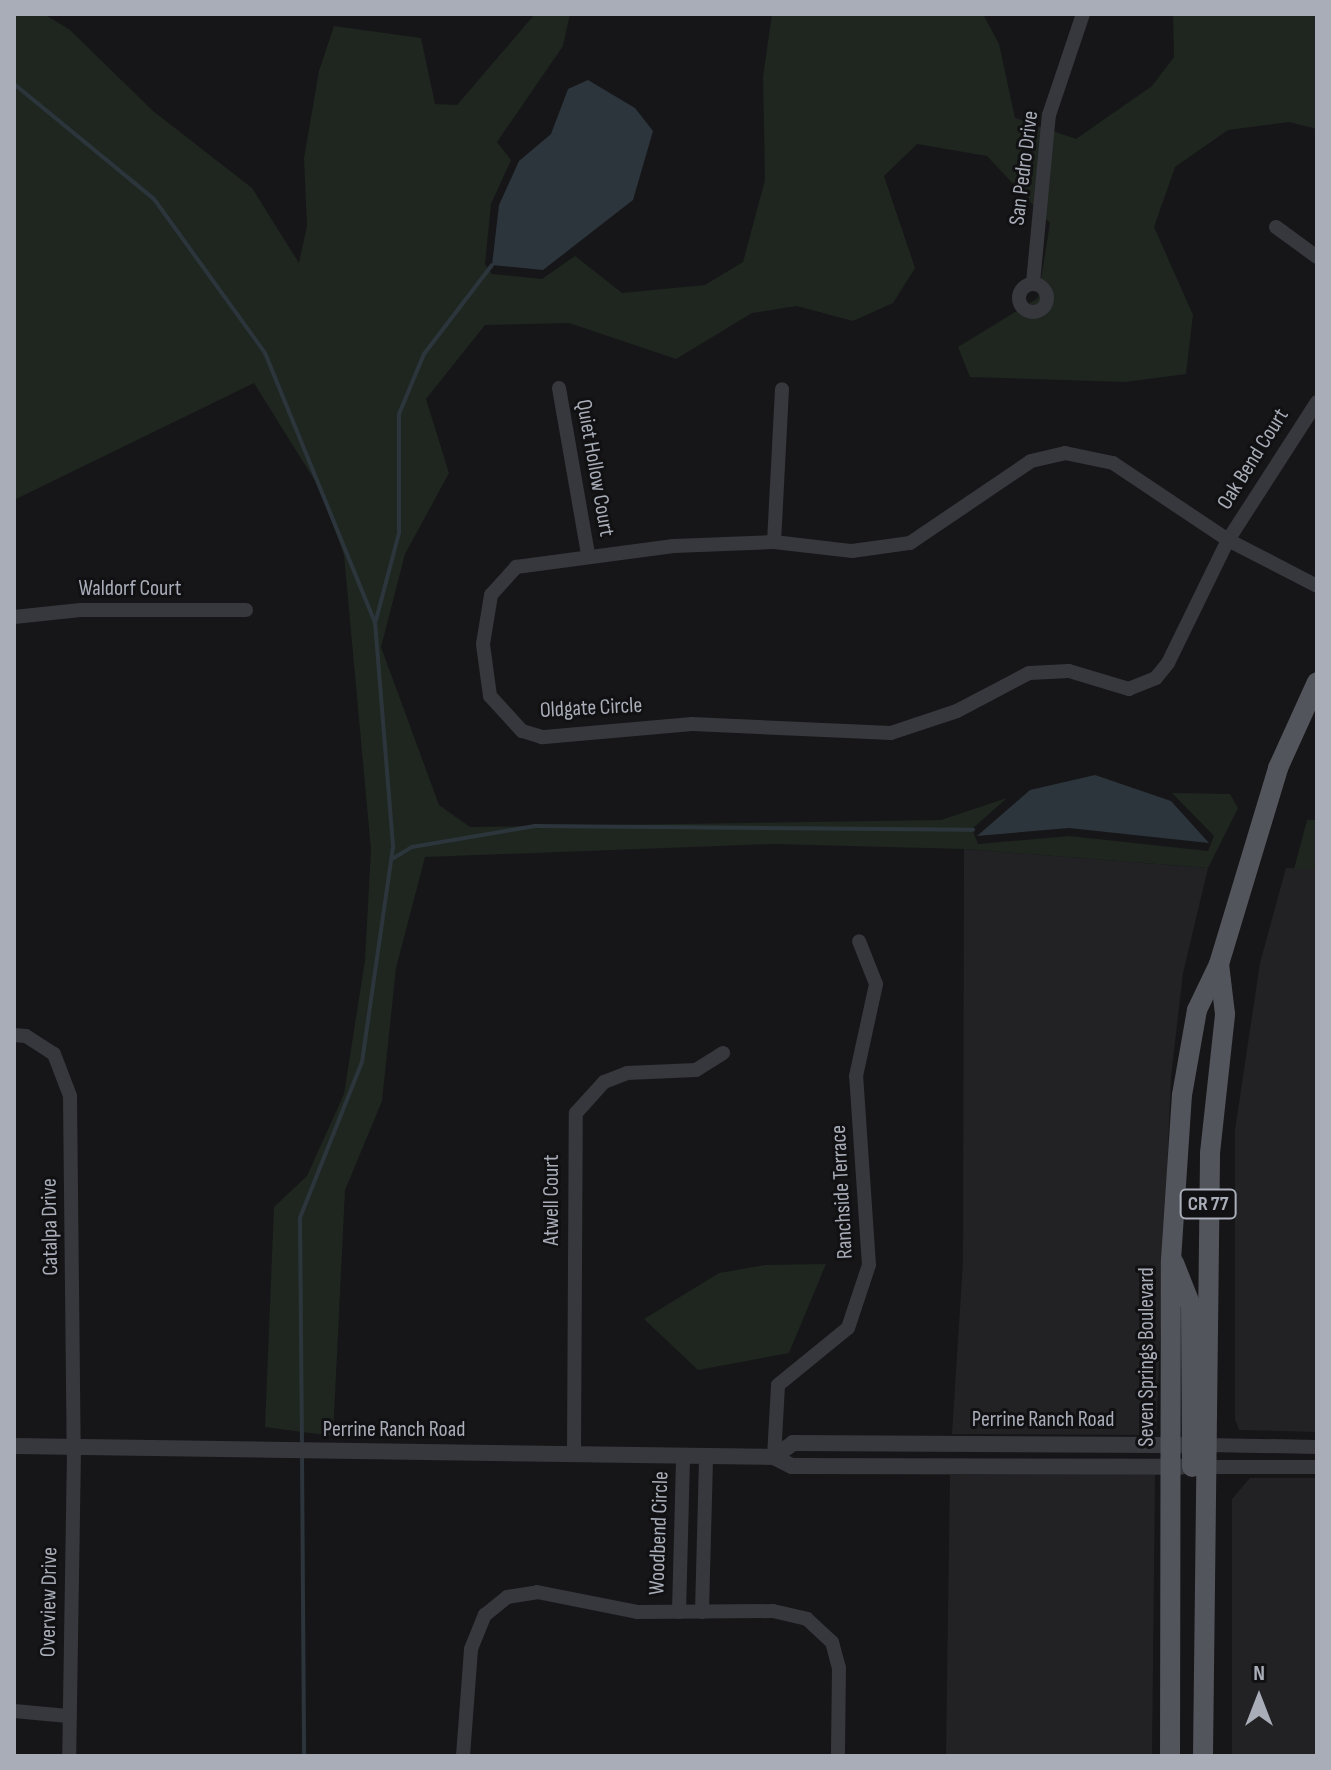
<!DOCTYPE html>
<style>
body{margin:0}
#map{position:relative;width:1331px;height:1770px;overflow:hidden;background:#161618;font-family:"Sofia Sans Condensed",sans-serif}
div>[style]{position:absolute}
.built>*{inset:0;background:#222225}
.green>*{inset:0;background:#1e261f}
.water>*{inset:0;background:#2c353c}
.stream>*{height:4px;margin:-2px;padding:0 2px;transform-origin:2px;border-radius:2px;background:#2c353c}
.minor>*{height:14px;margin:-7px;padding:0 7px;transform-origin:7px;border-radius:7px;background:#37383d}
.minor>.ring{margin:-7px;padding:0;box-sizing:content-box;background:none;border:14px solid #37383d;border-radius:50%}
.tertiary>*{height:16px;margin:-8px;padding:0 8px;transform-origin:8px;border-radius:8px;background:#37383d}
.primary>*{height:20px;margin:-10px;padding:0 10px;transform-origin:10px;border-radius:10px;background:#53555c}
span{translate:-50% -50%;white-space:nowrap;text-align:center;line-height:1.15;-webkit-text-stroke:6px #111113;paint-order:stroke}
.shield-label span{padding:2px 6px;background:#111113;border:2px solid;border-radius:6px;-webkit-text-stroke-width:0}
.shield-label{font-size:20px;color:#a8adb8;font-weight:700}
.street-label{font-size:22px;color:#a8adb8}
.frame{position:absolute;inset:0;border:16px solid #a8adb8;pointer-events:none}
.north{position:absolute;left:1219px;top:1658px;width:80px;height:80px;-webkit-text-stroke:6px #111113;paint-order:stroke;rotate:0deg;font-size:22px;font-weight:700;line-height:32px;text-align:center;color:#a8adb8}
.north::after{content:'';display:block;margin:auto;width:28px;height:36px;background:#a8adb8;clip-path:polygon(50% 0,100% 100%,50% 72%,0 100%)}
</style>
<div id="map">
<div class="built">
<div style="clip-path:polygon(964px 849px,1208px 868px,1183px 973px,1171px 1077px,1156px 1435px,952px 1434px,963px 1262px)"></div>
<div style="clip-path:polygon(1286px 868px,1317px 869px,1317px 1432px,1239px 1430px,1235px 1419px,1235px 1130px,1260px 963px)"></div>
<div style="clip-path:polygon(950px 1475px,1155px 1475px,1152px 1756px,946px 1756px)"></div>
<div style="clip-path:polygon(1250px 1478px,1317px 1478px,1317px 1756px,1232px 1756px,1232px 1499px)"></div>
</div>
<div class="green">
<div style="clip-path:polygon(14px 14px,44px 14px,70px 30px,153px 111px,252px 188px,299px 263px,307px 226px,304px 158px,319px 71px,334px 26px,421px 38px,435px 104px,457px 105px,535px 14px,570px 14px,563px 46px,497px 142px,511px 160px,491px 204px,485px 264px,492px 274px,542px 279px,575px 256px,622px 293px,705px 285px,743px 262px,765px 180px,763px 77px,772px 14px,983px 14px,999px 44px,1015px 118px,1076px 139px,1152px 86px,1174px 57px,1173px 14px,1316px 14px,1317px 129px,1289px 122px,1228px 130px,1175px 167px,1154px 227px,1193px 315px,1186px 374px,1125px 382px,970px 377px,958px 347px,1038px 298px,1050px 223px,987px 156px,917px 144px,884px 176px,915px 268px,893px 303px,853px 321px,797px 306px,752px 313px,676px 359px,569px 323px,485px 325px,426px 399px,449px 473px,405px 554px,381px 647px,439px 805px,470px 827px,941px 820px,1007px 798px,972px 829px,978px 844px,1069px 836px,1208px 851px,1214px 836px,1172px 793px,1230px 794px,1238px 808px,1208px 868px,964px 849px,774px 844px,425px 857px,396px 968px,382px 1101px,345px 1190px,333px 1436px,265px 1427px,274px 1207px,307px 1176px,344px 1094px,365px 960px,371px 850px,344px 555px,320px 489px,254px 383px,14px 500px)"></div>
<div style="clip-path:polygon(1307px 820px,1317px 820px,1317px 869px,1294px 869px)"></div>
<div style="clip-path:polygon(826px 1264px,789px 1353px,698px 1370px,644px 1319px,719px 1273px,765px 1265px)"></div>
</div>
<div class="water">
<div style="clip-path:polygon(588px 80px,635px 108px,653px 131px,633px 200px,543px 270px,492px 265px,499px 205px,519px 161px,551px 134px,568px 89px)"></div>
<div style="clip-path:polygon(1095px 775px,1171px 801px,1209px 843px,1069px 828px,977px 836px,1030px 790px)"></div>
</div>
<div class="stream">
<div style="left:14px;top:84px;width:181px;rotate:39.4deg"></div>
<div style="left:154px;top:199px;width:190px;rotate:54.2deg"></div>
<div style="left:265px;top:353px;width:291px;rotate:67.8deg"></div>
<div style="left:375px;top:622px;width:226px;rotate:85.4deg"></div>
<div style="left:393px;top:847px;width:217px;rotate:98.2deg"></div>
<div style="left:362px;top:1062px;width:168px;rotate:111.7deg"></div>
<div style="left:300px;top:1218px;width:229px;rotate:89.5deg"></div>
<div style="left:376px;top:620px;width:90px;rotate:-75.2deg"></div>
<div style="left:399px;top:533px;width:119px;rotate:-90deg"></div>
<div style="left:399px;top:414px;width:65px;rotate:-67.4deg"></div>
<div style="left:424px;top:354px;width:112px;rotate:-52.6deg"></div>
<div style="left:392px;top:859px;width:23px;rotate:-31deg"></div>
<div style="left:412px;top:847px;width:125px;rotate:-9.7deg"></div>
<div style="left:535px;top:826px;width:438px;rotate:0.5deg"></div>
<div style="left:302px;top:1455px;width:301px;rotate:89.6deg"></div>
</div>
<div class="minor">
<div style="left:1276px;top:227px;width:51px;rotate:36.2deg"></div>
<div style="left:1033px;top:283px;width:169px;rotate:-84.6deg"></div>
<div style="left:1049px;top:115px;width:107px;rotate:-71.4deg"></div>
<div class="ring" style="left:1019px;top:284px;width:14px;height:14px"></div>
<div style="left:559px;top:388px;width:169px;rotate:80.1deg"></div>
<div style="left:1317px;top:402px;width:164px;rotate:122.8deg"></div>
<div style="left:1228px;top:540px;width:137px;rotate:116deg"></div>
<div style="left:1168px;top:663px;width:19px;rotate:129deg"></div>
<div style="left:1156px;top:678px;width:29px;rotate:158deg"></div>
<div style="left:1129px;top:689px;width:63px;rotate:-163.3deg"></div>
<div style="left:1069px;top:671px;width:40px;rotate:177.1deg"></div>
<div style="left:1029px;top:673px;width:81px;rotate:152.2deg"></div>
<div style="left:957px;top:711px;width:70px;rotate:161.6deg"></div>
<div style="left:891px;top:733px;width:199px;rotate:-177.4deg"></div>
<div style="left:692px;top:724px;width:151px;rotate:175deg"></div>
<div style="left:542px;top:737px;width:21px;rotate:-163deg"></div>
<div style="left:522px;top:731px;width:47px;rotate:-132.4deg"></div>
<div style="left:490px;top:696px;width:52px;rotate:-97.7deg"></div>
<div style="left:483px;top:644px;width:50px;rotate:-80.7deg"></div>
<div style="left:491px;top:595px;width:38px;rotate:-48deg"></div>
<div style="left:516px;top:567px;width:159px;rotate:-7.6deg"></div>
<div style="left:674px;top:546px;width:100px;rotate:-2.3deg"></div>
<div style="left:774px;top:542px;width:79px;rotate:6.6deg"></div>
<div style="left:852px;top:551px;width:59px;rotate:-7.9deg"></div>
<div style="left:910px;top:543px;width:146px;rotate:-34.1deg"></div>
<div style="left:1031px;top:461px;width:35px;rotate:-13deg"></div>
<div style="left:1065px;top:453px;width:49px;rotate:11.8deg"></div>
<div style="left:1113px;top:463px;width:138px;rotate:33.8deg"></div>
<div style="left:1228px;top:540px;width:100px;rotate:27.3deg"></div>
<div style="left:774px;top:542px;width:153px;rotate:-87deg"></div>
<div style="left:14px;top:617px;width:67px;rotate:-6deg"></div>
<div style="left:81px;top:610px;width:165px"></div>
<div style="left:14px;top:1035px;width:12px;rotate:5deg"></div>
<div style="left:26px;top:1036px;width:33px;rotate:33deg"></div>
<div style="left:54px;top:1054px;width:45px;rotate:69.1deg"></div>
<div style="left:70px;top:1096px;width:354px;rotate:89.4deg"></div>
<div style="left:74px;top:1450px;width:306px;rotate:90.9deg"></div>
<div style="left:1207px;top:1445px;width:110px;rotate:1deg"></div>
<div style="left:574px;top:1454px;width:341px;rotate:-89.7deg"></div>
<div style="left:576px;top:1113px;width:42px;rotate:-47.9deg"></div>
<div style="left:604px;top:1082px;width:25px;rotate:-21deg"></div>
<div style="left:627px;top:1073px;width:69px;rotate:-2.5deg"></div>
<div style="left:696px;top:1070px;width:32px;rotate:-32deg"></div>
<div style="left:774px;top:1457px;width:72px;rotate:-86.8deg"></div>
<div style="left:778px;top:1385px;width:90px;rotate:-39.2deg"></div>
<div style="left:848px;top:1328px;width:66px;rotate:-71.6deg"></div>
<div style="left:869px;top:1265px;width:189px;rotate:-93.9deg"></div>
<div style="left:856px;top:1076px;width:94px;rotate:-77.7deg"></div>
<div style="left:876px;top:984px;width:46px;rotate:-111.6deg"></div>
<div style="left:1206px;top:1467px;width:111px"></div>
<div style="left:679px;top:1612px;width:157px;rotate:-88.5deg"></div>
<div style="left:702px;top:1612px;width:156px;rotate:-88.5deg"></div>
<div style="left:14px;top:1711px;width:54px;rotate:5.3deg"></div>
<div style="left:463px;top:1756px;width:107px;rotate:-85.7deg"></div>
<div style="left:471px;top:1649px;width:37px;rotate:-68deg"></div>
<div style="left:485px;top:1615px;width:28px;rotate:-39deg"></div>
<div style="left:507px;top:1597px;width:30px;rotate:-9deg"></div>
<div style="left:537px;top:1592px;width:102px;rotate:11.3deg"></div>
<div style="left:637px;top:1612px;width:136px;rotate:-0.4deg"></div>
<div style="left:773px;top:1611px;width:35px;rotate:13deg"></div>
<div style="left:807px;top:1619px;width:34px;rotate:43deg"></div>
<div style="left:832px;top:1642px;width:27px;rotate:75deg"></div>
<div style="left:839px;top:1668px;width:88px;rotate:90.7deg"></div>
</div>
<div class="tertiary">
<div style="left:14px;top:1446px;width:760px;rotate:0.83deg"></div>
<div style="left:774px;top:1457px;width:20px;rotate:27deg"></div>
<div style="left:792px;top:1466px;width:389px;rotate:0.1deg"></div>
<div style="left:774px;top:1457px;width:24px;rotate:-36deg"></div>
<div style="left:793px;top:1443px;width:411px;rotate:0.3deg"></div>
</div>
<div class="primary">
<div style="left:1174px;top:1263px;width:46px;rotate:68.4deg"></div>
<div style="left:1191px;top:1306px;width:161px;rotate:89.6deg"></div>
<div style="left:1170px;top:1756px;width:496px;rotate:-89.9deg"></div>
<div style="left:1171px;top:1260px;width:165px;rotate:-86.2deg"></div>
<div style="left:1182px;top:1095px;width:86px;rotate:-80deg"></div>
<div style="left:1197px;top:1010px;width:51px;rotate:-64.4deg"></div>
<div style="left:1219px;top:964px;width:205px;rotate:-73.2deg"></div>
<div style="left:1278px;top:768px;width:94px;rotate:-65.6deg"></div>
<div style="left:1203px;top:1756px;width:603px;rotate:-89.33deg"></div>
<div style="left:1210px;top:1153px;width:140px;rotate:-83.8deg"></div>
<div style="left:1225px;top:1014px;width:50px;rotate:-96.8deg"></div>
</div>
<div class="shield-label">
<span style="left:1208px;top:1204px">CR 77</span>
</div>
<div class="street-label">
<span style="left:1024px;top:168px;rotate:-83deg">San Pedro Drive</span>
<span style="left:1253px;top:459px;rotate:-58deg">Oak Bend Court</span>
<span style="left:595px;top:468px;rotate:80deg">Quiet Hollow Court</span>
<span style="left:130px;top:589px">Waldorf Court</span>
<span style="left:591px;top:708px;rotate:-3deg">Oldgate Circle</span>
<span style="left:842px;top:1192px;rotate:-93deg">Ranchside Terrace</span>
<span style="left:552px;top:1200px;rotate:-90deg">Atwell Court</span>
<span style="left:50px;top:1227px;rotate:-91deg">Catalpa Drive</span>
<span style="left:1147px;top:1357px;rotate:-90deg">Seven Springs Boulevard</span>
<span style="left:1043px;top:1420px">Perrine Ranch Road</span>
<span style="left:394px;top:1430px">Perrine Ranch Road</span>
<span style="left:659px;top:1533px;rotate:-88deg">Woodbend Circle</span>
<span style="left:49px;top:1602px;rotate:-89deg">Overview Drive</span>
</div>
<div class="frame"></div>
<div class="north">N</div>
</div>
